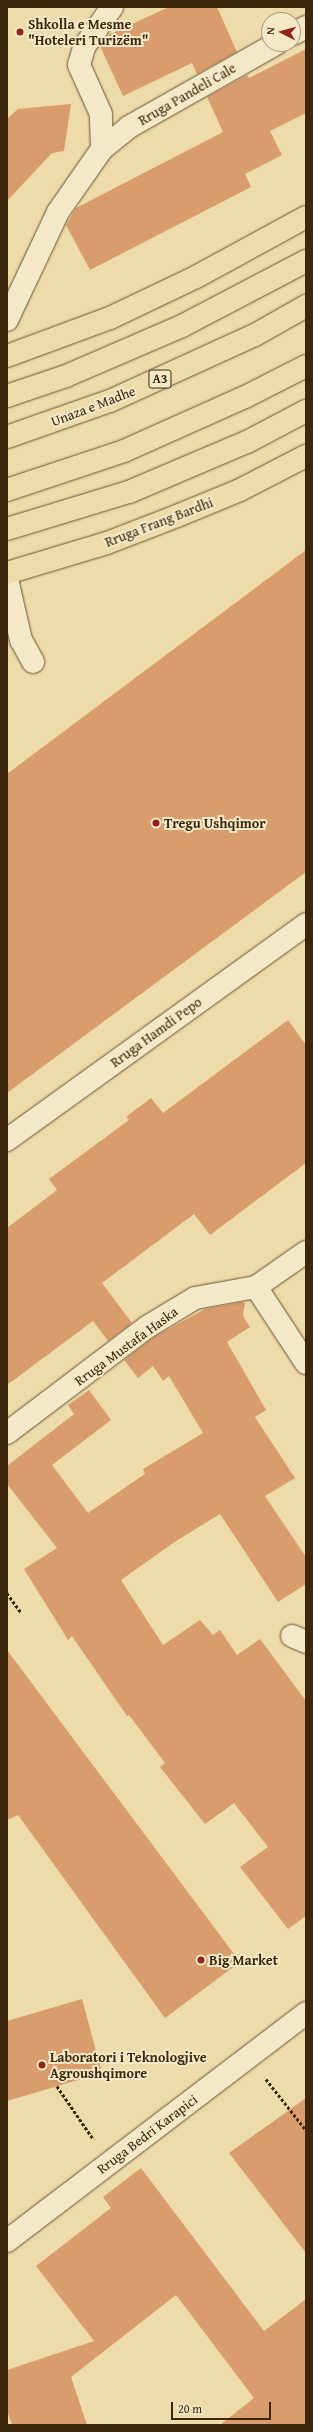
<!DOCTYPE html>
<meta charset="utf-8">
<style>
body{margin:0}
#map{position:relative;width:313px;height:2432px;overflow:hidden;background:#eddba9;font-family:"Gentium Book Plus",serif}
div>[style]{position:absolute}
.building>*{inset:0;background:#d89c6d}
.path>*{height:2.5px;margin-top:-1.25px;transform-origin:0;background:repeating-linear-gradient(90deg,#3c270d 0 3px,transparent 0 5px)}
.roads{filter:drop-shadow(0 0 1px #685434) drop-shadow(0 0 1px #685434)}
.minor>*{height:22px;margin:-11px;padding:0 11px;transform-origin:11px;border-radius:11px;background:#f3e8c7}
.major>*{height:22px;margin:-11px;padding:0 11px;transform-origin:11px;border-radius:11px;background:#eddba9}
.highway>*{height:22px;margin:-11px;padding:0 11px;transform-origin:11px;border-radius:11px;background:#eddba9}
.dots>*{width:11px;height:11px;translate:-50% -50%;box-sizing:border-box;border:2px solid #f3e8c7;border-radius:50%}
span{translate:-50% -50%;white-space:nowrap;text-align:center;line-height:1.15;-webkit-text-stroke:4px #f3e8c7;paint-order:stroke}
.shield-label span{padding:1px 3px;background:#f3e8c7;border:1px solid;border-radius:3px;-webkit-text-stroke-width:0}
.shield-label{font-size:13px;color:#3c270d;font-weight:700}
.poi-label{font-size:14px;color:#3c270d;font-weight:700}
.left{translate:0 -50%;text-align:left}
.street-label{font-size:14px;color:#3c270d}
.frame{position:absolute;inset:0;border:8px solid #3c270d;pointer-events:none}
.north{position:absolute;left:261px;top:12px;width:40px;height:40px;box-sizing:border-box;background:#f3e8c7;border:1px solid #aa9b7d;border-radius:50%;rotate:276deg;font-size:11px;font-weight:700;line-height:16px;text-align:center;color:#3c270d}
.north::after{content:'';display:block;margin:auto;width:14px;height:18px;background:#8f2418;clip-path:polygon(50% 0,100% 100%,50% 72%,0 100%)}
.scale{position:absolute;left:171px;top:2402px;width:100px;height:18px;box-sizing:border-box;border:2px solid #3c270d;border-top:0;padding-left:5px;font-size:12px;line-height:14px;white-space:nowrap;color:#3c270d;-webkit-text-stroke:3px #f3e8c7;paint-order:stroke}
</style>
<div id="map">
<div class="building">
<div style="clip-path:polygon(169px 7px,217px 7px,237px 52px,197px 74px,192px 63px,123px 96px,100px 46px,108px 35px)"></div>
<div style="clip-path:polygon(306px 49px,306px 113px,270px 131px,282px 155px,245px 174px,251px 187px,90px 270px,66px 225px,76px 208px,223px 132px,207px 97px,247px 75px,249px 78px)"></div>
<div style="clip-path:polygon(71px 104px,64px 151px,52px 153px,7px 201px,7px 119px,18px 109px)"></div>
<div style="clip-path:polygon(306px 550px,306px 872px,7px 1093px,7px 774px)"></div>
<div style="clip-path:polygon(288px 1020px,306px 1045px,306px 1163px,210px 1235px,194px 1214px,102px 1283px,132px 1323px,108px 1341px,93px 1321px,7px 1385px,7px 1228px,57px 1190px,49px 1179px,129px 1120px,126px 1117px,151px 1098px,163px 1113px)"></div>
<div style="clip-path:polygon(242px 1302px,245px 1303px,243px 1316px,250px 1327px,227px 1342px,266px 1410px,255px 1417px,295px 1478px,265px 1496px,306px 1557px,306px 1584px,278px 1602px,220px 1514px,176px 1541px,121px 1580px,163px 1645px,200px 1620px,213px 1635px,220px 1630px,237px 1655px,260px 1639px,306px 1701px,306px 1916px,288px 1929px,240px 1867px,268px 1847px,234px 1803px,205px 1824px,160px 1767px,165px 1763px,129px 1715px,127px 1716px,72px 1636px,68px 1640px,24px 1569px,57px 1548px,7px 1484px,7px 1466px,74px 1414px,68px 1405px,89px 1390px,111px 1420px,52px 1465px,88px 1513px,145px 1474px,143px 1469px,203px 1433px,169px 1376px,163px 1381px,153px 1366px,138px 1378px,124px 1360px,154px 1337px,205px 1309px)"></div>
<div style="clip-path:polygon(7px 1650px,240px 1962px,165px 2018px,18px 1815px,7px 1820px)"></div>
<div style="clip-path:polygon(82px 1999px,102px 2073px,7px 2101px,7px 2021px)"></div>
<div style="clip-path:polygon(306px 2098px,306px 2253px,229px 2153px)"></div>
<div style="clip-path:polygon(141px 2168px,264px 2331px,306px 2299px,306px 2425px,220px 2425px,254px 2398px,176px 2295px,71px 2377px,87px 2425px,12px 2425px,7px 2410px,7px 2370px,94px 2341px,36px 2266px,111px 2208px,103px 2197px)"></div>
</div>
<div class="path">
<div style="left:7px;top:1593px;width:24px;rotate:54deg"></div>
<div style="left:266px;top:2079px;width:65px;rotate:51.9deg"></div>
<div style="left:57px;top:2086px;width:65px;rotate:55.6deg"></div>
</div>
<div class="roads">
<div class="minor">
<div style="left:293px;top:34px;width:15px;rotate:-28deg"></div>
<div style="left:102px;top:149px;width:35px;rotate:-92deg"></div>
<div style="left:101px;top:114px;width:54px;rotate:-114.2deg"></div>
<div style="left:79px;top:65px;width:19px;rotate:-74deg"></div>
<div style="left:84px;top:47px;width:49px;rotate:-55deg"></div>
<div style="left:7px;top:320px;width:119px;rotate:-64.7deg"></div>
<div style="left:58px;top:212px;width:77px;rotate:-55.1deg"></div>
<div style="left:102px;top:149px;width:35px;rotate:-39deg"></div>
<div style="left:129px;top:127px;width:169px;rotate:-29.5deg"></div>
<div style="left:7px;top:579px;width:63px;rotate:77.1deg"></div>
<div style="left:21px;top:640px;width:25px;rotate:61deg"></div>
<div style="left:7px;top:1140px;width:369px;rotate:-35.8deg"></div>
<div style="left:256px;top:1287px;width:91px;rotate:56.7deg"></div>
<div style="left:7px;top:1433px;width:176px;rotate:-37.1deg"></div>
<div style="left:147px;top:1327px;width:56px;rotate:-31.1deg"></div>
<div style="left:195px;top:1298px;width:62px;rotate:-10.2deg"></div>
<div style="left:256px;top:1287px;width:61px;rotate:-35deg"></div>
<div style="left:292px;top:1636px;width:15px;rotate:23deg"></div>
<div style="left:7px;top:2241px;width:376px;rotate:-37.3deg"></div>
</div>
<div class="major">
<div style="left:7px;top:356px;width:110px;rotate:-20.3deg"></div>
<div style="left:110px;top:318px;width:95px;rotate:-25.5deg"></div>
<div style="left:196px;top:277px;width:125px;rotate:-28.6deg"></div>
<div style="left:7px;top:573px;width:104px;rotate:-16.7deg"></div>
<div style="left:107px;top:543px;width:75px;rotate:-21.1deg"></div>
<div style="left:177px;top:516px;width:68px;rotate:-22.4deg"></div>
<div style="left:240px;top:490px;width:74px;rotate:-27.3deg"></div>
</div>
<div class="highway">
<div style="left:7px;top:396px;width:62px;rotate:-18.7deg"></div>
<div style="left:66px;top:376px;width:126px;rotate:-23.3deg"></div>
<div style="left:182px;top:326px;width:140px;rotate:-27.7deg"></div>
<div style="left:7px;top:437px;width:109px;rotate:-19.3deg"></div>
<div style="left:110px;top:401px;width:159px;rotate:-24.5deg"></div>
<div style="left:255px;top:335px;width:59px;rotate:-29.6deg"></div>
<div style="left:7px;top:490px;width:123px;rotate:-18.4deg"></div>
<div style="left:124px;top:451px;width:133px;rotate:-24.1deg"></div>
<div style="left:245px;top:397px;width:68px;rotate:-26.9deg"></div>
<div style="left:7px;top:529px;width:127px;rotate:-16.9deg"></div>
<div style="left:129px;top:492px;width:128px;rotate:-23deg"></div>
<div style="left:247px;top:442px;width:67px;rotate:-27.7deg"></div>
</div>
</div>
<div class="dots">
<div style="left:20px;top:32px;background:#8f2418"></div>
<div style="left:156px;top:823px;background:#8f2418"></div>
<div style="left:201px;top:1960px;background:#8f2418"></div>
<div style="left:42px;top:2065px;background:#8f2418"></div>
</div>
<div class="shield-label">
<span style="left:160px;top:379px">A3</span>
</div>
<div class="poi-label">
<span class="left" style="left:28px;top:32px">Shkolla e Mesme<br>"Hoteleri Turizëm"</span>
<span class="left" style="left:164px;top:823px">Tregu Ushqimor</span>
<span class="left" style="left:209px;top:1960px">Big Market</span>
<span class="left" style="left:50px;top:2065px">Laboratori i Teknologjive<br>Agroushqimore</span>
</div>
<div class="street-label">
<span style="left:187px;top:94px;rotate:-30deg">Rruga Pandeli Cale</span>
<span style="left:93px;top:406px;rotate:-21deg">Unaza e Madhe</span>
<span style="left:159px;top:522px;rotate:-21deg">Rruga Frang Bardhi</span>
<span style="left:156px;top:1032px;rotate:-36deg">Rruga Hamdi Pepo</span>
<span style="left:126px;top:1346px;rotate:-36deg">Rruga Mustafa Haska</span>
<span style="left:147px;top:2134px;rotate:-37deg">Rruga Bedri Karapici</span>
</div>
<div class="frame"></div>
<div class="north">N</div>
<div class="scale">20 m</div>
</div>
